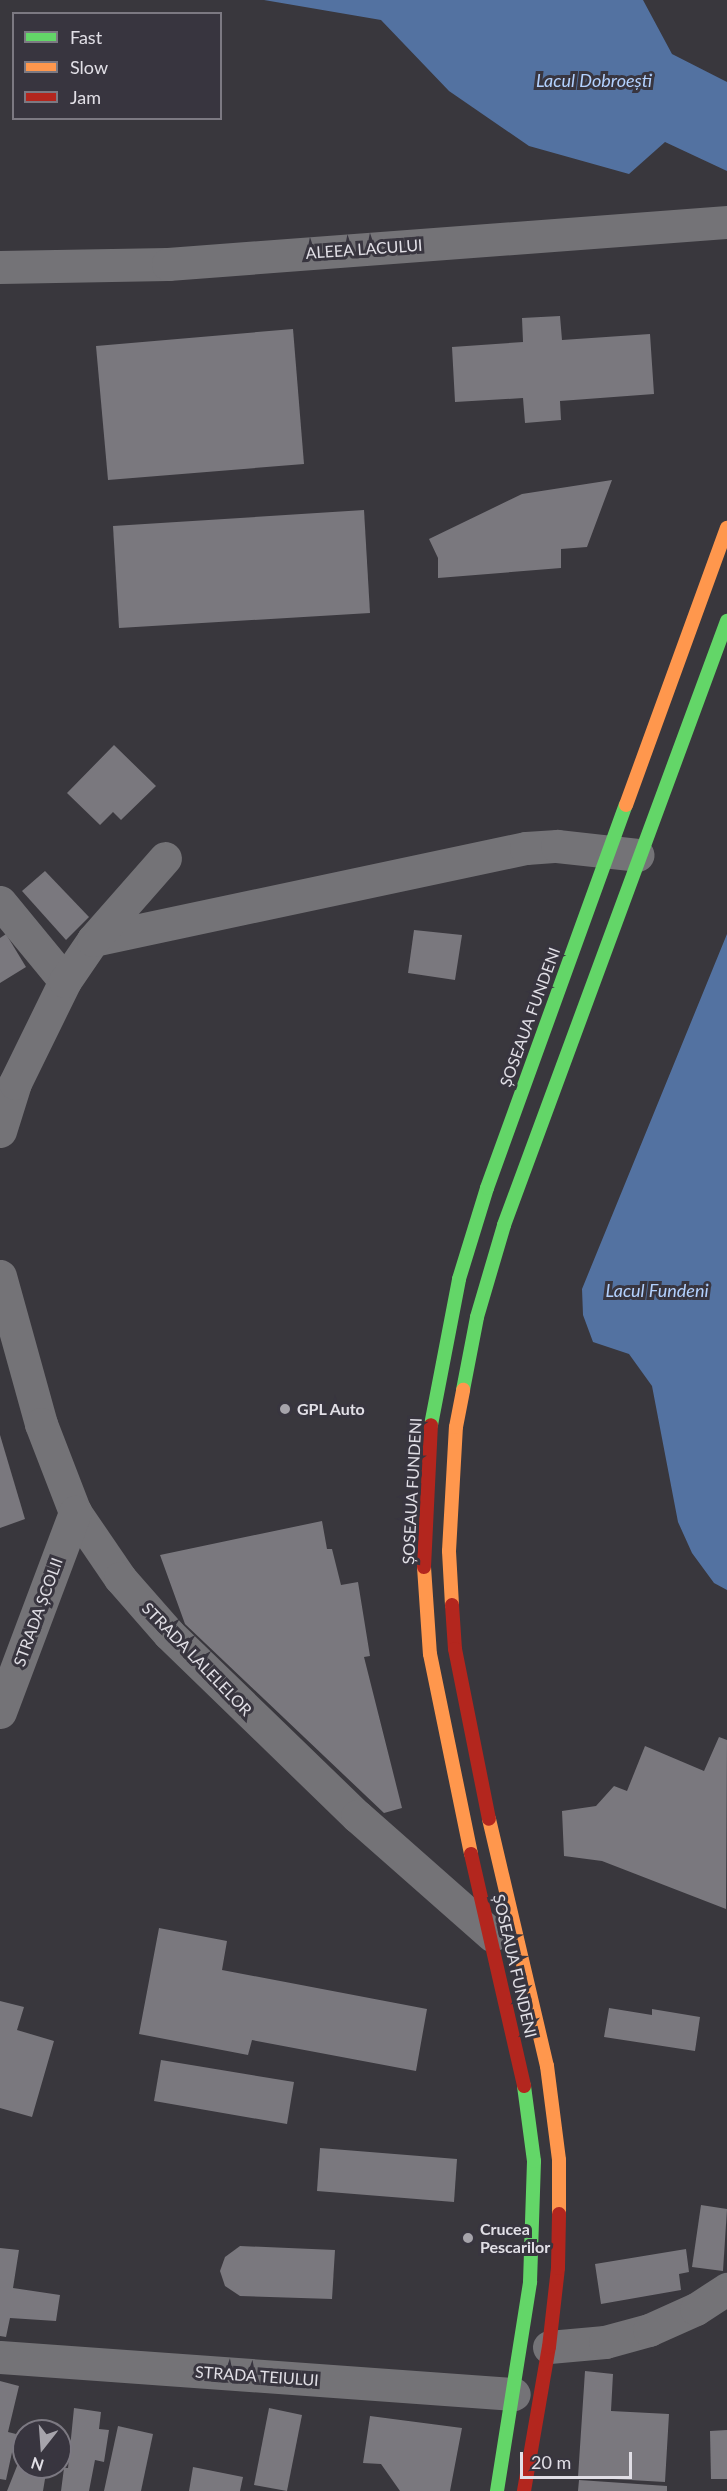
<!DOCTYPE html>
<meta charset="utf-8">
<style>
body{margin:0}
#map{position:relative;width:727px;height:2491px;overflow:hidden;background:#39373d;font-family:Lato,sans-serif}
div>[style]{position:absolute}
.water>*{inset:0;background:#5372a1}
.building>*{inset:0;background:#7a787e}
.street>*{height:33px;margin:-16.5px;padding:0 16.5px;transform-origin:16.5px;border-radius:16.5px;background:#747377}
.fast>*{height:14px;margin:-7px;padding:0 7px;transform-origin:7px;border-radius:7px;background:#63d668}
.slow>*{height:14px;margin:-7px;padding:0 7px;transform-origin:7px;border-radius:7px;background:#ff974d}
.jam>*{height:14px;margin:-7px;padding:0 7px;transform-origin:7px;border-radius:7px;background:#b3261e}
.dots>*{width:16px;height:16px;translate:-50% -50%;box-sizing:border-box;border:3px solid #38353f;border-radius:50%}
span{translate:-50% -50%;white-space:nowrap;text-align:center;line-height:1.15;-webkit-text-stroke:6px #38353f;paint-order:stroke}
.street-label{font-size:16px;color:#e1dfe6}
.poi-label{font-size:16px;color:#e1dfe6;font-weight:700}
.left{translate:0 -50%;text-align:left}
.water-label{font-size:18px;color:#b3d1fe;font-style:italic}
.legend{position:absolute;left:12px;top:12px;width:210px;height:108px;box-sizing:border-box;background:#38353f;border:2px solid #7c7982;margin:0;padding:8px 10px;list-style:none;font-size:18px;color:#e1dfe6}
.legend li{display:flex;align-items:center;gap:12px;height:30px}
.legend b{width:30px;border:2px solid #7c7982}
.north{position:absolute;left:12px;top:2419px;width:60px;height:60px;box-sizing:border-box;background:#38353f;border:2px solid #7c7982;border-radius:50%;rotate:197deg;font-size:16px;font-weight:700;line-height:24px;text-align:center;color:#e1dfe6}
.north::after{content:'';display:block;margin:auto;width:21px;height:27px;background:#a6a4ab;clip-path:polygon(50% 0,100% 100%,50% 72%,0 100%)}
.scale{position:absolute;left:520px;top:2452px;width:112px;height:27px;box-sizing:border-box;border:3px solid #e1dfe6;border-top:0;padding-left:8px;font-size:18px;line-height:21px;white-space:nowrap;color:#e1dfe6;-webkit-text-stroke:4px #38353f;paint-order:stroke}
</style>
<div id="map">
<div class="water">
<div style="clip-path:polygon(264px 0,643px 0,672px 54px,727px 82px,727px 171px,665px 142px,629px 174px,529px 146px,449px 91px,381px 20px)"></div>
<div style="clip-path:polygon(727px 934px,727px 1590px,714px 1583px,692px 1553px,678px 1522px,652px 1386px,629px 1354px,593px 1342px,583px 1315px,582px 1289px)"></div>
</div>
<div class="building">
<div style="clip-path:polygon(560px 316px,562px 340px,650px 334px,654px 394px,560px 401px,561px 420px,525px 423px,523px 398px,455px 402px,452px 347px,523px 342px,522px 318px)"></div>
<div style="clip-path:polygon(293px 329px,304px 464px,108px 480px,96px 346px)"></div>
<div style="clip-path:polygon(612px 480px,587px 547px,561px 549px,561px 568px,438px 578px,438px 558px,429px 539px,522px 494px)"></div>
<div style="clip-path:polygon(364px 510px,370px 613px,119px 628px,113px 526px)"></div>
<div style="clip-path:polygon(114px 745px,156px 786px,121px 820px,113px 812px,100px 825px,67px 793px)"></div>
<div style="clip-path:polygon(45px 871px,89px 917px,66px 940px,22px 891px)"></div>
<div style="clip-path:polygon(414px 930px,462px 935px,455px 980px,408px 973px)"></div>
<div style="clip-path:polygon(6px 934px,26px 967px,0 983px,0 938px)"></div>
<div style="clip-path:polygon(0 1435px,25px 1519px,0 1528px)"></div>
<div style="clip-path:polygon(322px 1521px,327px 1549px,332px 1549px,341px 1585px,358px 1582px,370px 1656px,364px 1657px,402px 1808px,384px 1813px,185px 1624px,160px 1555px)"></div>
<div style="clip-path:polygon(719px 1737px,727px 1740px,726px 1909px,602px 1861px,564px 1856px,562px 1811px,596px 1806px,614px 1786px,627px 1791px,645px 1746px,704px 1771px)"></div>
<div style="clip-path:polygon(159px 1928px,227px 1941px,222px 1970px,427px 2009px,416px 2071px,252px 2040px,248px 2055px,139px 2034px)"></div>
<div style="clip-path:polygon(0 2001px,24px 2007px,17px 2030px,54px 2041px,32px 2117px,0 2108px)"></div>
<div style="clip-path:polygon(609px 2008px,652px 2015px,652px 2009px,700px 2017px,695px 2051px,604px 2037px)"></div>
<div style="clip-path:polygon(161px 2060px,294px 2082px,287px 2124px,154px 2101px)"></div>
<div style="clip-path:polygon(320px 2148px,457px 2159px,454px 2202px,317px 2191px)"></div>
<div style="clip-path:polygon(701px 2205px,727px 2209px,723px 2271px,692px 2267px)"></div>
<div style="clip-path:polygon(240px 2246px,335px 2250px,332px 2299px,240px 2296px,225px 2286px,220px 2271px,225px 2257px)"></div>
<div style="clip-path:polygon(0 2248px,19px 2250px,13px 2288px,60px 2295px,56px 2321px,10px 2318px,6px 2337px,0 2336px)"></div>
<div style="clip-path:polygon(686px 2249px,689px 2272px,679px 2274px,681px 2290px,601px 2304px,595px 2264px)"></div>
<div style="clip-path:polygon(585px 2371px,613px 2374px,611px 2411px,669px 2414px,665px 2482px,578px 2477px)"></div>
<div style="clip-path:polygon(0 2381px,19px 2386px,8px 2432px,16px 2434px,6px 2480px,0 2479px)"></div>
<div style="clip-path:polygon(74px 2408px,101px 2412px,99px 2429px,109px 2430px,104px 2462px,95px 2460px,89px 2491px,61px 2491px,64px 2468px,68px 2468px)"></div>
<div style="clip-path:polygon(269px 2408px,302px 2415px,287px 2491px,254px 2485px)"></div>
<div style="clip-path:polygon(370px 2416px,462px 2428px,450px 2491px,400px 2491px,381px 2464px,363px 2463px)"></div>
<div style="clip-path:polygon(118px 2426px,153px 2434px,141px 2491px,104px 2491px)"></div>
<div style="clip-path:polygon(727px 2430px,727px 2479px,711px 2479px,710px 2431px)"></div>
<div style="clip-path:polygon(21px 2456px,24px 2457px,24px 2467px,47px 2467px,43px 2491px,7px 2491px)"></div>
<div style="clip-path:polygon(193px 2467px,243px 2477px,240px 2491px,189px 2491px)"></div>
<div style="clip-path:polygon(579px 2480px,667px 2486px,667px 2491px,578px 2491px)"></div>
</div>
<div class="street">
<div style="left:0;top:267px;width:168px;rotate:-1deg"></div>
<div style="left:168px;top:264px;width:561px;rotate:-4.3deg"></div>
<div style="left:0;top:902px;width:102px;rotate:50.6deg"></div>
<div style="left:93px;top:940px;width:443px;rotate:-12deg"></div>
<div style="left:526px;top:848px;width:31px;rotate:-4deg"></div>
<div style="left:557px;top:846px;width:81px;rotate:6.3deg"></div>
<div style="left:0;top:1131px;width:50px;rotate:-72.6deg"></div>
<div style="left:15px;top:1083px;width:114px;rotate:-63.9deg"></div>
<div style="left:65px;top:981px;width:50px;rotate:-55.7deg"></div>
<div style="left:93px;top:940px;width:109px;rotate:-48.7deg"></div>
<div style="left:0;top:1276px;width:154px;rotate:74.5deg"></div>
<div style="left:41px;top:1424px;width:94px;rotate:68.9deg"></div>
<div style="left:75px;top:1512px;width:80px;rotate:55.7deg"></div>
<div style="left:120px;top:1578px;width:74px;rotate:48.8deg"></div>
<div style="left:169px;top:1634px;width:262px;rotate:44.1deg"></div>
<div style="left:357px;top:1816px;width:180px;rotate:41.4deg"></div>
<div style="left:0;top:1712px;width:214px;rotate:-69.4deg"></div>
<div style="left:549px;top:2347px;width:56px;rotate:-5.1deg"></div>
<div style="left:605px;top:2342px;width:46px;rotate:-15.3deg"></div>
<div style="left:649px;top:2330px;width:51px;rotate:-24.1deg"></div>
<div style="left:696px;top:2309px;width:37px;rotate:-33deg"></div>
<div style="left:0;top:2357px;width:515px;rotate:4.12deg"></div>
</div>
<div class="fast">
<div style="left:463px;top:1390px;width:74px;rotate:-79.1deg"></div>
<div style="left:477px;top:1317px;width:96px;rotate:-73.6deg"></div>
<div style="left:504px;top:1225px;width:644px;rotate:-69.74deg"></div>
<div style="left:431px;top:1425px;width:149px;rotate:-79.1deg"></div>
<div style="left:459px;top:1279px;width:95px;rotate:-72.9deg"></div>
<div style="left:487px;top:1188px;width:407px;rotate:-70.1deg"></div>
<div style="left:497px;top:2491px;width:212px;rotate:-81deg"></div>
<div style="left:530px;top:2282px;width:121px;rotate:-88.1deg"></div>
<div style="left:534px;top:2161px;width:76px;rotate:-97.6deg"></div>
</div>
<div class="slow">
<div style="left:626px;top:805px;width:295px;rotate:-70deg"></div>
<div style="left:424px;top:1567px;width:87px;rotate:86.1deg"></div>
<div style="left:430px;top:1654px;width:204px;rotate:78.4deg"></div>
<div style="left:452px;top:1605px;width:54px;rotate:-93.2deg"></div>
<div style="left:449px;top:1551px;width:124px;rotate:-86.8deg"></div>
<div style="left:456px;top:1427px;width:38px;rotate:-79deg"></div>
<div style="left:489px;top:1819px;width:254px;rotate:76.8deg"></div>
<div style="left:547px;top:2066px;width:95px;rotate:82.7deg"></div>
<div style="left:559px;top:2160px;width:54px;rotate:90deg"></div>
</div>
<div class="jam">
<div style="left:424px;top:1567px;width:142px;rotate:-87.2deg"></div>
<div style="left:452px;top:1605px;width:44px;rotate:86.1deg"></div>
<div style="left:455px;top:1649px;width:173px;rotate:78.7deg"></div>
<div style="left:471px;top:1854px;width:238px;rotate:77.1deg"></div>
<div style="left:524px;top:2491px;width:146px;rotate:-80.2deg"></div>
<div style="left:549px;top:2347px;width:80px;rotate:-83.5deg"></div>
<div style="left:558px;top:2268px;width:54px;rotate:-88.9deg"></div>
</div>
<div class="dots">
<div style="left:285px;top:1409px;background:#a6a4ab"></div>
<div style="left:468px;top:2238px;background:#a6a4ab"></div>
</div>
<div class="street-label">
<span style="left:364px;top:249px;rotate:-4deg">ALEEA LACULUI</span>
<span style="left:530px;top:1017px;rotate:-70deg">ȘOSEAUA FUNDENI</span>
<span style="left:412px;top:1491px;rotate:-87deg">ȘOSEAUA FUNDENI</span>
<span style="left:38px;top:1612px;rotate:-70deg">STRADA ȘCOLII</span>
<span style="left:197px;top:1659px;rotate:46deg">STRADA LALELELOR</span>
<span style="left:515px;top:1966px;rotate:77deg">ȘOSEAUA FUNDENI</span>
<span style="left:257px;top:2376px;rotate:4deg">STRADA TEIULUI</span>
</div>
<div class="poi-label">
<span class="left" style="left:297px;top:1409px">GPL Auto</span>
<span class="left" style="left:480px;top:2238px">Crucea<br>Pescarilor</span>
</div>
<div class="water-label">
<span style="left:594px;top:80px">Lacul Dobroești</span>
<span style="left:657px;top:1290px">Lacul Fundeni</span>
</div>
<ul class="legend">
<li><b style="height:8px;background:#63d668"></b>Fast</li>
<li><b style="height:8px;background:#ff974d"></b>Slow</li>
<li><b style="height:8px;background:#b3261e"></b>Jam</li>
</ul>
<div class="north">N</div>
<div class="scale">20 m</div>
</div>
